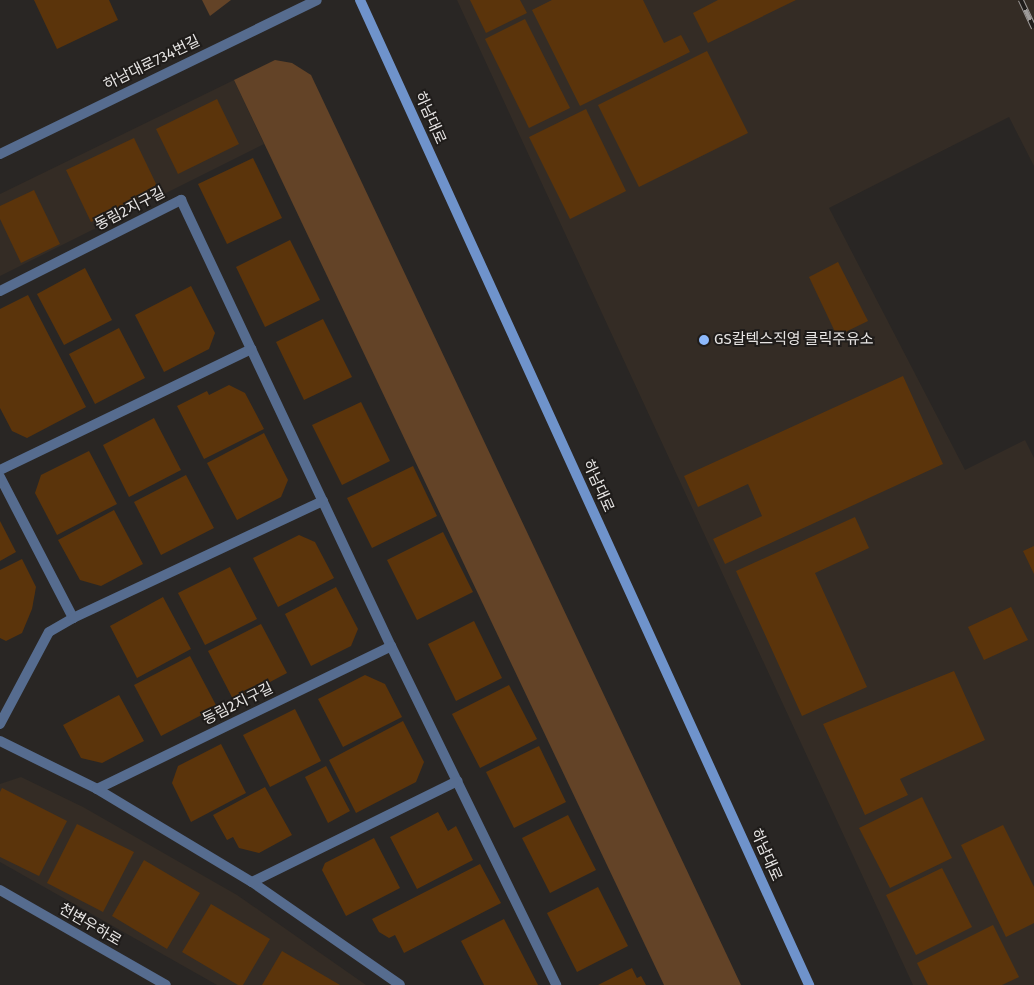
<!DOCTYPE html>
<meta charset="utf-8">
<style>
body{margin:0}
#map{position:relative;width:1034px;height:985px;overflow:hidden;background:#292624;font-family:"Fira Sans","Noto Sans KR",sans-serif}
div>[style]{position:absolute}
.built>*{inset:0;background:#342c25}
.green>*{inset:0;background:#634327}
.building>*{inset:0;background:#5b340b}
.street>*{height:10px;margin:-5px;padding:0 5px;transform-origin:5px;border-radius:5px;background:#566c8f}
.secondary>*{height:10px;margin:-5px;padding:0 5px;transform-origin:5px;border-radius:5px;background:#6f93cb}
.rail>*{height:5.5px;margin-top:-2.75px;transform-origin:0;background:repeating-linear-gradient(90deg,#1f1c1a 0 11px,#9e9b9a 0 22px);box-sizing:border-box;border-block:1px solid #9e9b9a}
.dots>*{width:14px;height:14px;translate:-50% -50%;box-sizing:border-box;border:2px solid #1f1c1a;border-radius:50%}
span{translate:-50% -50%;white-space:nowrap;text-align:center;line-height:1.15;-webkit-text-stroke:4px #1f1c1a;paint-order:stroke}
.street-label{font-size:15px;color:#e7e5e4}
.poi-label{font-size:15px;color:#e7e5e4}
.left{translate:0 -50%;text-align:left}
</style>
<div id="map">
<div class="built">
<div style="clip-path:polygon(457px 0,1034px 0,1034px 166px,1009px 117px,829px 208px,965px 470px,1025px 440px,1034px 458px,1034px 985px,913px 985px)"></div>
<div style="clip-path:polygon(234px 80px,264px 144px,0 276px,0 194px)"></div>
<div style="clip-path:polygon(21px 777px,83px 807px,237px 895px,366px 985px,217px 985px,0 862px,0 784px)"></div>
</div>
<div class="green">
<div style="clip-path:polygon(202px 0,231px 0,210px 16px)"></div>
<div style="clip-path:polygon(275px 60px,292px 63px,311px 75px,741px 985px,664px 985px,234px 80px)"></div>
</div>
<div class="building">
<div style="clip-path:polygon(34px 0,109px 0,118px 20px,57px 49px)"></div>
<div style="clip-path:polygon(470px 0,520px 0,527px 13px,486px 33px)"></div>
<div style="clip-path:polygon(552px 0,643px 0,664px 43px,681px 35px,690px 52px,580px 106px,532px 10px)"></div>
<div style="clip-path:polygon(718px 0,796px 0,708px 43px,693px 13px)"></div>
<div style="clip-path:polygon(525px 19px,570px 108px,529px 128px,485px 39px)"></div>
<div style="clip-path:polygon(707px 51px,748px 133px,639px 187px,598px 105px)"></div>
<div style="clip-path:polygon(217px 99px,239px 144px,178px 174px,156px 129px)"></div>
<div style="clip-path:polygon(586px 109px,626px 191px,570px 219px,529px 137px)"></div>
<div style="clip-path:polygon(134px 138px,159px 190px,91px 222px,66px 170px)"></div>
<div style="clip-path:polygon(253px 158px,282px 218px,227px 244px,198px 184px)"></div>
<div style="clip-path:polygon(34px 190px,60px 244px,21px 263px,0 219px,0 206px)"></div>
<div style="clip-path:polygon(290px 240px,320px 300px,265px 327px,236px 267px)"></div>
<div style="clip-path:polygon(838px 262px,868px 321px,837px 336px,809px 277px)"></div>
<div style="clip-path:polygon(85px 268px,112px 320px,64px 345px,37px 294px)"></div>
<div style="clip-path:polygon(191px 286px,215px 333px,209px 349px,164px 372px,135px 315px)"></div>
<div style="clip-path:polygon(28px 295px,86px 407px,27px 438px,12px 431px,0 408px,0 309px)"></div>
<div style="clip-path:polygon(323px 319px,352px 377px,304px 400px,276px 342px)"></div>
<div style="clip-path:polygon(119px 328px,145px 378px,95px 404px,69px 354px)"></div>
<div style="clip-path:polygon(903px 376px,943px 464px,725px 564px,713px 539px,762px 516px,748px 484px,698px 507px,684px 476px)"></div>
<div style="clip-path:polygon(229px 385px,245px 393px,264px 429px,204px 459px,177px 406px,207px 391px,209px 395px)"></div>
<div style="clip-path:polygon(361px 402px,390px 461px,342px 485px,312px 425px)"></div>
<div style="clip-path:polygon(154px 418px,181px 470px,129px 497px,103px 445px)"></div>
<div style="clip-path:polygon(264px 433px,288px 480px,281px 497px,237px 520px,207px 463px)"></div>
<div style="clip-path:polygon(89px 451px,117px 504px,57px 535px,35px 493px,41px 475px)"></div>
<div style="clip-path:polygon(413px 466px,437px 516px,372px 548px,347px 498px)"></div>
<div style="clip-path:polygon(186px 475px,214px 528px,161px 555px,134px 502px)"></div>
<div style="clip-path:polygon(114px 510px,143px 564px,101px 586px,80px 580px,58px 540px)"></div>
<div style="clip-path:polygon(855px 517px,869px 548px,815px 573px,867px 687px,802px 716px,736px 571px)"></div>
<div style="clip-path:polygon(0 521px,16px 552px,0 561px)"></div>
<div style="clip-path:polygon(443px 532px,473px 592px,417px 620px,387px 560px)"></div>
<div style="clip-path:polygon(299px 535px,315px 542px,334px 578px,278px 607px,253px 558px)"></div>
<div style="clip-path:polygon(1034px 546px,1034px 574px,1023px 551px)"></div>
<div style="clip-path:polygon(22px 559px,36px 587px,32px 609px,22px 633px,6px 641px,0 638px,0 570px)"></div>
<div style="clip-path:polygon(230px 567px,257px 619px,205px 645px,178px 593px)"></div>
<div style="clip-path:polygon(336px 587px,358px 629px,351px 646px,311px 666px,285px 614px)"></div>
<div style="clip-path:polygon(163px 597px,191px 649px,137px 678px,110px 626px)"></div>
<div style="clip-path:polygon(1011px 607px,1028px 640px,984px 660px,968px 627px)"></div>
<div style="clip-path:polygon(474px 621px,502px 678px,456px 701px,428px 644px)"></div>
<div style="clip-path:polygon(261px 624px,287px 673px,234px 701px,208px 651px)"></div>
<div style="clip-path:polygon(190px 656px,217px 707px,161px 736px,134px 685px)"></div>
<div style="clip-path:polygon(954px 671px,985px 740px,900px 779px,908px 795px,865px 815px,823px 724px)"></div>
<div style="clip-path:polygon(365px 675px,385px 684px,402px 717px,343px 747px,318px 699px)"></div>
<div style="clip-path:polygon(509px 685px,537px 739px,480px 768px,452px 714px)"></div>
<div style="clip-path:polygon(119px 695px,144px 741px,102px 763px,81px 758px,63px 725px)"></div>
<div style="clip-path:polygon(295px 709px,321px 761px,270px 787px,243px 735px)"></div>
<div style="clip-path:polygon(403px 721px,424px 762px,416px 782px,356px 813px,329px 760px)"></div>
<div style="clip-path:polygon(221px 744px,246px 793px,191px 822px,172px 783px,178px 766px)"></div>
<div style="clip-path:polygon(539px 746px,566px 802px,514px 828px,486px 772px)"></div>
<div style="clip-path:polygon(326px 766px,350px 811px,328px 823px,305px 777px)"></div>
<div style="clip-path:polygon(265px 787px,292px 835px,259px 853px,239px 848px,233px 837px,227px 840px,213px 815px)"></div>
<div style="clip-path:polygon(2px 788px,67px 821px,39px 876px,0 857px,0 792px)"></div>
<div style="clip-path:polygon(922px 797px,952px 858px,890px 888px,859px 828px)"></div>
<div style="clip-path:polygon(438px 812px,448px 831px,456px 826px,473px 860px,417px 889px,390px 837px)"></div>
<div style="clip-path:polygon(568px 815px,596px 870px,550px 893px,522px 838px)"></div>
<div style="clip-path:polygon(77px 824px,134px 852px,103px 912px,47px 883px)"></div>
<div style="clip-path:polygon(1003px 825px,1034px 887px,1034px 923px,1006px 937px,961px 845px)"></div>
<div style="clip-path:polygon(374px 838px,400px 888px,346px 916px,322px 870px,325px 863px)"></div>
<div style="clip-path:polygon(144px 860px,200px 893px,167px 949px,112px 916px)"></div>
<div style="clip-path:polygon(480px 864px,501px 903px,404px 953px,395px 935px,389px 938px,379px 932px,372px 919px)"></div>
<div style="clip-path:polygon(942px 868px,972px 927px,916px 955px,886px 895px)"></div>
<div style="clip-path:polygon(598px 887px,628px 946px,577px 972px,547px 913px)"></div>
<div style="clip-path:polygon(211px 904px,270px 939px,243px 985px,238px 985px,182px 952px)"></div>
<div style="clip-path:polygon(504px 919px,538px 985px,484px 985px,461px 941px)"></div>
<div style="clip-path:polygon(993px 925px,1019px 977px,1002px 985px,928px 985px,917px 963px)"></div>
<div style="clip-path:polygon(282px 951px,340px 985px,262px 985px)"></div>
<div style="clip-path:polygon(632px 968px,637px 978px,641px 976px,646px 985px,598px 985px)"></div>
</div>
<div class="street">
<div style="left:0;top:154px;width:352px;rotate:-25.9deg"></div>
<div style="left:0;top:291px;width:203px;rotate:-26.7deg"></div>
<div style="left:181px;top:200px;width:493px;rotate:64.8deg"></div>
<div style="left:391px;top:646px;width:377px;rotate:64deg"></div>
<div style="left:0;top:470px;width:279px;rotate:-25.7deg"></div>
<div style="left:0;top:477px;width:159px;rotate:62.6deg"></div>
<div style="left:0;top:724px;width:104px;rotate:-62deg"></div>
<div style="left:49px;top:632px;width:28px;rotate:-30deg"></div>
<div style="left:73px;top:618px;width:276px;rotate:-25.1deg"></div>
<div style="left:0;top:741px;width:108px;rotate:26.3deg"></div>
<div style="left:97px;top:789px;width:181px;rotate:31deg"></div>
<div style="left:252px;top:882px;width:180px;rotate:34.8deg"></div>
<div style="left:97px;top:789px;width:327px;rotate:-25.9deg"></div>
<div style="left:252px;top:882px;width:229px;rotate:-26.2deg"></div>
<div style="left:0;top:890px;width:191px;rotate:29.8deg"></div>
</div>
<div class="secondary">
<div style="left:360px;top:0;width:1083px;rotate:65.49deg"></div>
</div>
<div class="rail">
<div style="left:1021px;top:0;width:31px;rotate:65deg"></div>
</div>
<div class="dots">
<div style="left:704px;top:340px;background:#8db9fc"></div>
</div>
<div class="street-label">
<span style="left:152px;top:63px;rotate:-26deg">하남대로734번길</span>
<span style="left:430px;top:118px;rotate:66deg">하남대로</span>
<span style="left:130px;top:209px;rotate:-27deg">동림2지구길</span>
<span style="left:598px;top:486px;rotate:66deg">하남대로</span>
<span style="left:238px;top:704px;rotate:-26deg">동림2지구길</span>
<span style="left:766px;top:855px;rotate:66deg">하남대로</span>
<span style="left:90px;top:925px;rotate:30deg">천변우하로</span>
</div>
<div class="poi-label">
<span class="left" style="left:714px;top:340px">GS칼텍스직영 클릭주유소</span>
</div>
</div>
